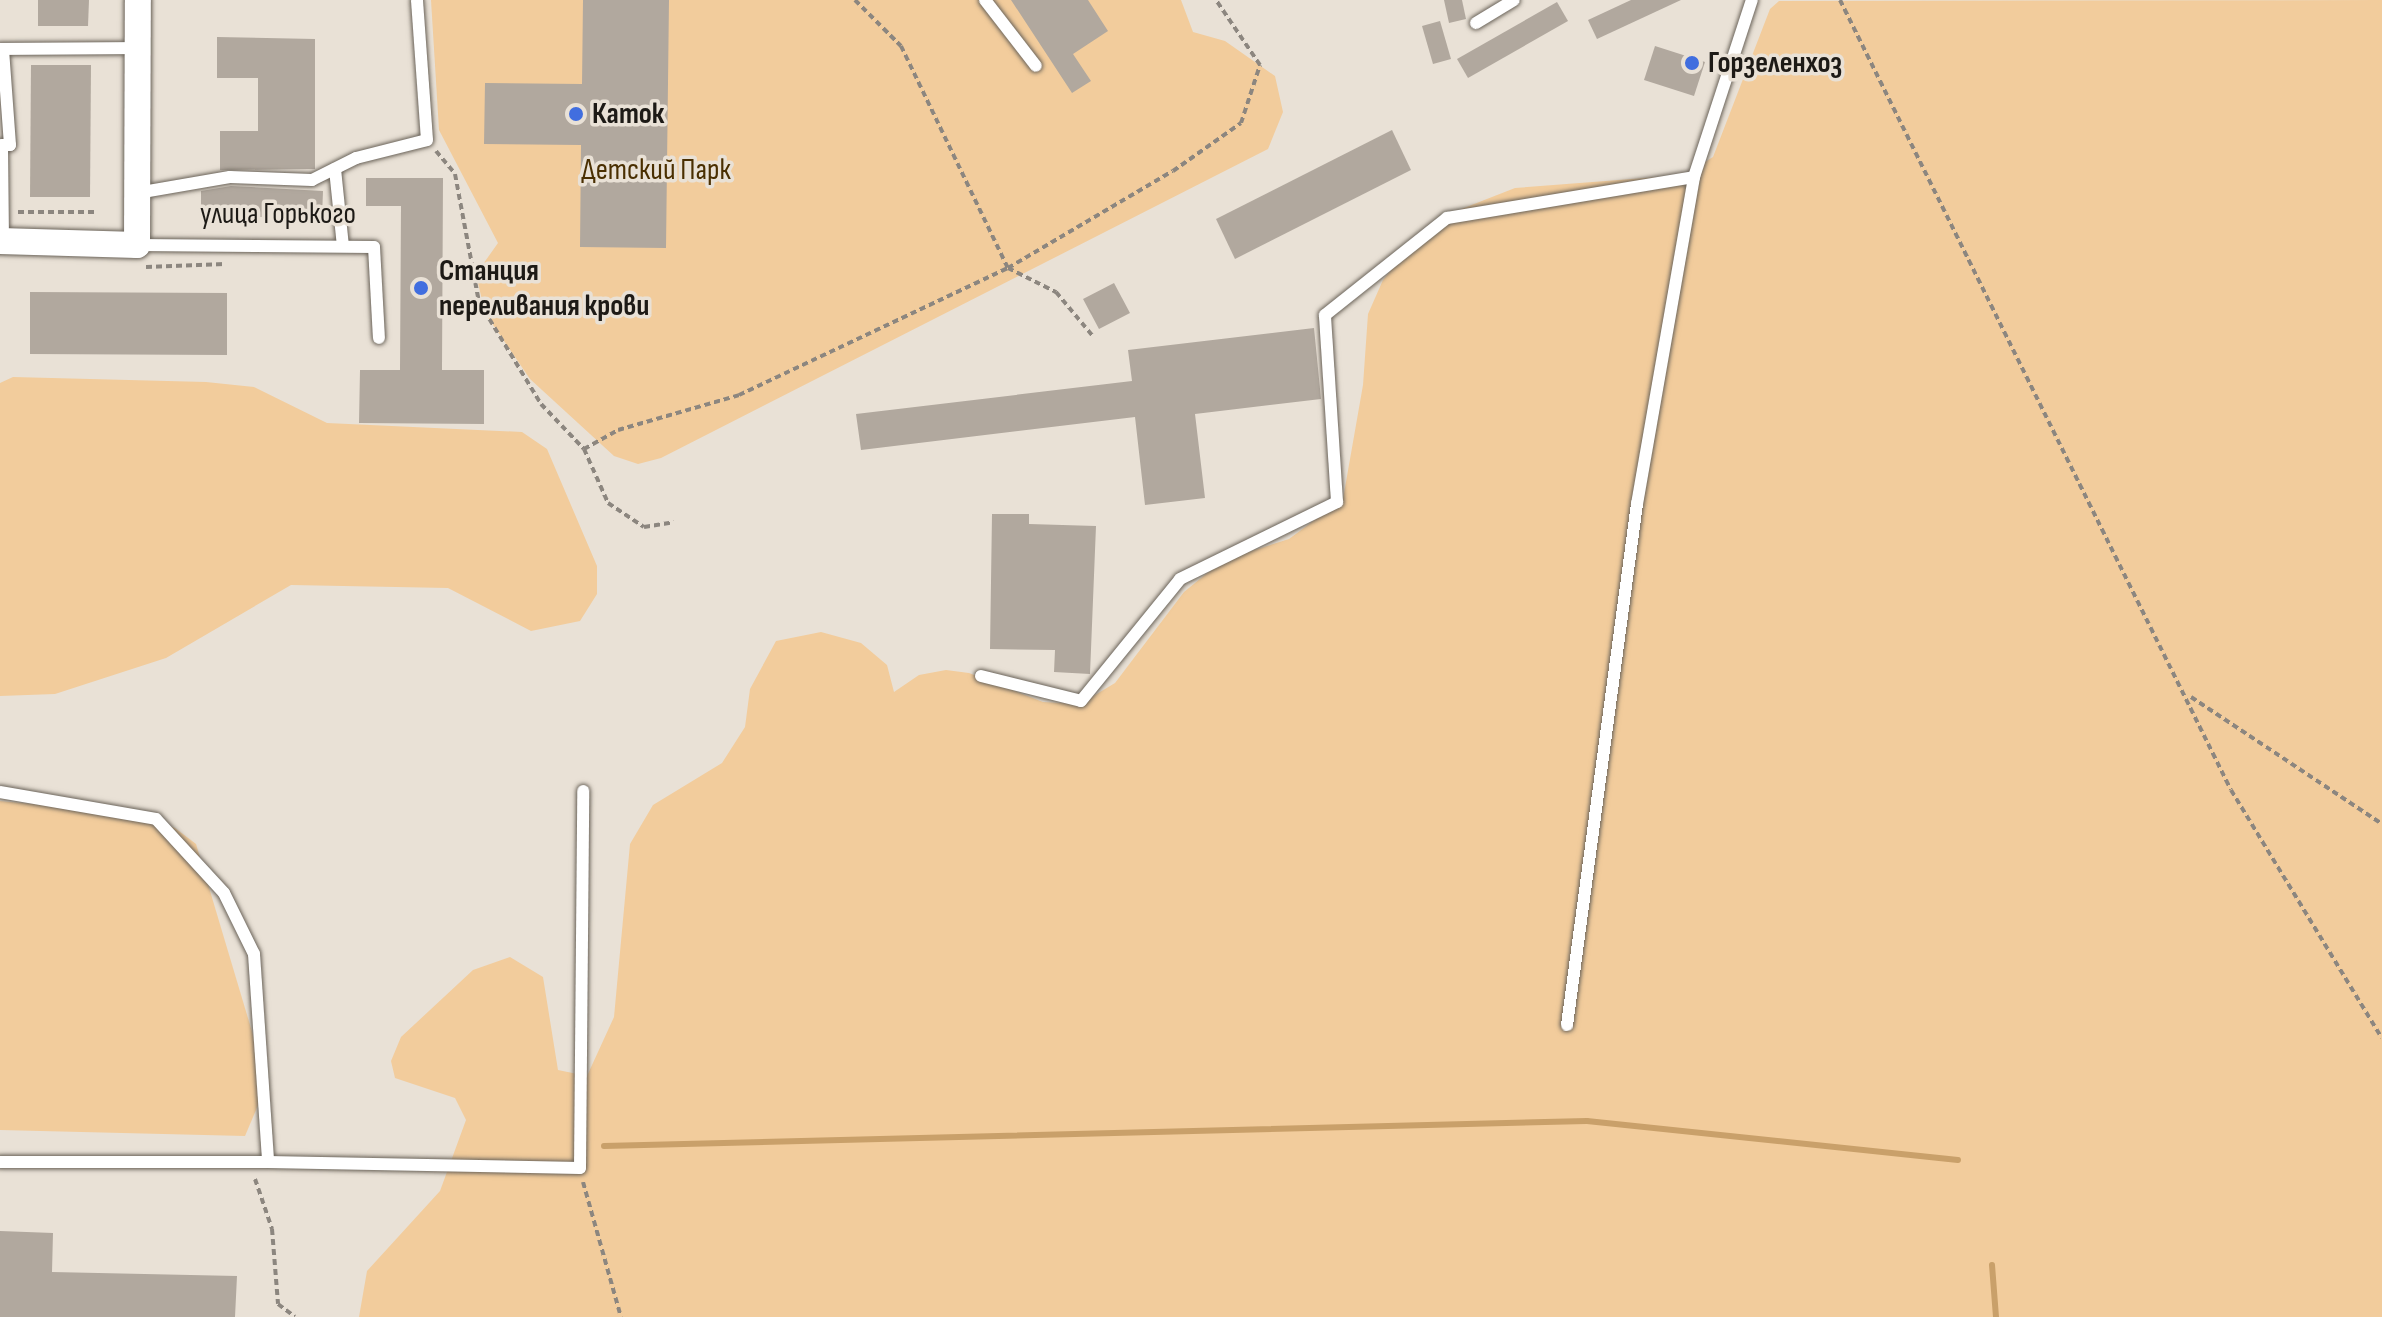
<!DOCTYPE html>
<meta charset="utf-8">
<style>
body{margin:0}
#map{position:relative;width:2382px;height:1317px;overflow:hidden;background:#e9e1d6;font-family:"Sofia Sans Condensed",sans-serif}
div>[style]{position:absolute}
.green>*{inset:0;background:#f2cc9c}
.stream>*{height:6px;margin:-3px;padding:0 3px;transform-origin:3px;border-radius:3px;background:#c9a06a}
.building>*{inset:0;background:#b1a89e}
.path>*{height:4px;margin-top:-2px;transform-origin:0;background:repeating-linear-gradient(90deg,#8c867f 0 6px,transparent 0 10px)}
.roads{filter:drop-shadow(0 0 2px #6a6359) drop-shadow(0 0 2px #6a6359)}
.lane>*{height:12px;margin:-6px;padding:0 6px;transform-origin:6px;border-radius:6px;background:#fff}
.street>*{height:26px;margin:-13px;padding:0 13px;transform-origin:13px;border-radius:13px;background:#fff}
.dots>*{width:22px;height:22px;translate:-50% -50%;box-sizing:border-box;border:4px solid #e9e1d6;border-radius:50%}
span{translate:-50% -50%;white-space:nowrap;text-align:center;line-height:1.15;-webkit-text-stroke:7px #e9e1d6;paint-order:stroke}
.poi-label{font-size:30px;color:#1d1a16;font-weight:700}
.left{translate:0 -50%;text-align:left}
.park-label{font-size:30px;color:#4a2f01}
.street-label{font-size:30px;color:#1d1a16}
</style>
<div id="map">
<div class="green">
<div style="clip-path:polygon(431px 0,1181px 0,1193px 32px,1225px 41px,1275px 76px,1283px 112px,1268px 149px,661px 458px,638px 464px,614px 456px,530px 379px,485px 313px,476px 274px,498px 243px,439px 130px)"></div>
<div style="clip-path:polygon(2382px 0,2382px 1317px,359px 1317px,367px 1271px,440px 1191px,466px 1120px,455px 1098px,395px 1078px,391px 1061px,401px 1037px,473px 970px,510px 957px,543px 977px,558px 1070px,587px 1076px,614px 1017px,630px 844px,653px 805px,722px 763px,745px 727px,750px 689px,776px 641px,821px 632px,861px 643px,887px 665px,894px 692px,919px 675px,946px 670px,969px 673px,1043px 702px,1080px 704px,1115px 683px,1184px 592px,1206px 574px,1229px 558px,1289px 539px,1343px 499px,1363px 385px,1368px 314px,1383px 280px,1410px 247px,1446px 215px,1515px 188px,1684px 175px,1713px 157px,1770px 9px,1779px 1px)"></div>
<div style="clip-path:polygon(13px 377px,206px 382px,254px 387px,327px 423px,522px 432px,547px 449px,597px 566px,597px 594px,580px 621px,531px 631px,448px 588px,291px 585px,166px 658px,55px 694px,0 696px,0 383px)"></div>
<div style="clip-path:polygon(0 801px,133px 813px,175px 828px,196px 844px,259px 1055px,264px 1091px,245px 1136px,0 1130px)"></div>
</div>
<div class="stream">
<div style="left:604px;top:1146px;width:983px;rotate:-1.46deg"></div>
<div style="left:1587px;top:1121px;width:373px;rotate:6deg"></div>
<div style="left:1992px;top:1265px;width:52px;rotate:85.6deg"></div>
</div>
<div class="building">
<div style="clip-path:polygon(38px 0,89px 0,88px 26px,38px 26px)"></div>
<div style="clip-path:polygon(583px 0,669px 0,666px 248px,580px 247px,581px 145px,484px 144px,485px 83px,582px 84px)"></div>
<div style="clip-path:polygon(1011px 0,1088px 0,1108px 31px,1073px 54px,1091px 81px,1072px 93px)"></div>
<div style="clip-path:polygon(1444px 0,1462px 0,1466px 19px,1449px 23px)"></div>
<div style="clip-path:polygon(1631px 0,1681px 0,1597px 39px,1588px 20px)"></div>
<div style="clip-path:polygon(1557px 2px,1568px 21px,1468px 78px,1457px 59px)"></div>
<div style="clip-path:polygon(1440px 21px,1451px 59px,1433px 64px,1422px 26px)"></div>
<div style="clip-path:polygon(217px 37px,315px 39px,315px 169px,220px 170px,220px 131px,258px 131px,258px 78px,217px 78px)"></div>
<div style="clip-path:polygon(1655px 46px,1705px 62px,1694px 96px,1644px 80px)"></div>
<div style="clip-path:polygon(31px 65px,91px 65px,90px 197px,30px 197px)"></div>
<div style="clip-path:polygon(1392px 130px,1411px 170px,1235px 259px,1216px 219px)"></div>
<div style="clip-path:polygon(366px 178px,443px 178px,442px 370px,484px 370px,484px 424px,359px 423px,360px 370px,400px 370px,401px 206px,366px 206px)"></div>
<div style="clip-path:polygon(231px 186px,323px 191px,322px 217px,201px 217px,201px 191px)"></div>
<div style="clip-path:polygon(1114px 283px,1130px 313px,1099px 329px,1083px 299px)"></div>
<div style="clip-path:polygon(30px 292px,227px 293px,227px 355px,30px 354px)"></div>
<div style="clip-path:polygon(1314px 328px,1321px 399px,1195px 414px,1205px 498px,1145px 505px,1135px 417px,861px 450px,856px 414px,1132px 381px,1128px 350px)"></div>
<div style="clip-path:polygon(992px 514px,1029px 514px,1029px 524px,1096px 526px,1090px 674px,1054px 672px,1055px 650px,990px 649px)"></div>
<div style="clip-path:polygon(0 1231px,53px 1233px,52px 1272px,237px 1276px,235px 1317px,0 1317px)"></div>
</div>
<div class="path">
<div style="left:855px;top:0;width:65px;rotate:45deg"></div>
<div style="left:901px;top:46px;width:246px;rotate:64.3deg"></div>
<div style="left:1008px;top:268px;width:54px;rotate:26.6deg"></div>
<div style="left:1056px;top:292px;width:56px;rotate:50.1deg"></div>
<div style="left:1840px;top:0;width:881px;rotate:63.67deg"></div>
<div style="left:2231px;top:790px;width:290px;rotate:58.7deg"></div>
<div style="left:436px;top:151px;width:30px;rotate:50deg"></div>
<div style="left:455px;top:174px;width:130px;rotate:79.4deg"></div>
<div style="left:479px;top:302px;width:119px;rotate:58.7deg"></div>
<div style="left:541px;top:404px;width:62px;rotate:46.3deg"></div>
<div style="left:584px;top:449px;width:59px;rotate:66deg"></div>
<div style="left:608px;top:503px;width:43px;rotate:33.7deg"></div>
<div style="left:644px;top:527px;width:30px;rotate:-9deg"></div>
<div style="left:18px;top:212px;width:80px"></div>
<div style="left:146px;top:267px;width:79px;rotate:-2.2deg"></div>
<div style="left:584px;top:449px;width:39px;rotate:-29deg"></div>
<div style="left:618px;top:430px;width:126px;rotate:-16.1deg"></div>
<div style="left:739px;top:395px;width:297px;rotate:-25.3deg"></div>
<div style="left:1008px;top:268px;width:191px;rotate:-30.5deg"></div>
<div style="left:1173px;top:171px;width:83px;rotate:-35.2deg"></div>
<div style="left:1241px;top:123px;width:61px;rotate:-71.9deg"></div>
<div style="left:1260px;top:65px;width:78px;rotate:-124.1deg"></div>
<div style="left:2191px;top:697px;width:229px;rotate:33.6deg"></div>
<div style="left:255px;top:1179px;width:53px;rotate:71.2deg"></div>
<div style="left:272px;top:1229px;width:75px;rotate:85.4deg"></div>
<div style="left:278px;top:1304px;width:21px;rotate:37deg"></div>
<div style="left:583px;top:1182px;width:140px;rotate:74.3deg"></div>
</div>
<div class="roads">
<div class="lane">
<div style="left:985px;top:0;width:83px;rotate:52.3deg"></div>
<div style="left:1476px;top:23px;width:44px;rotate:-31.2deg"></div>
<div style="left:0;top:49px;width:138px;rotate:-0.4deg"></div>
<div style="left:335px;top:169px;width:77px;rotate:84.1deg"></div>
<div style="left:137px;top:193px;width:94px;rotate:-9.8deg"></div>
<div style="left:230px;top:177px;width:82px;rotate:2.1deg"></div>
<div style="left:312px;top:180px;width:49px;rotate:-26.6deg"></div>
<div style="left:356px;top:158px;width:73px;rotate:-14.2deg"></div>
<div style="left:427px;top:140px;width:140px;rotate:-94.1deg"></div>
<div style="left:3px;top:241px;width:96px;rotate:-90.6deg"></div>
<div style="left:2px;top:145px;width:8px"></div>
<div style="left:10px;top:145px;width:96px;rotate:-94.2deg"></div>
<div style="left:137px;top:245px;width:237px;rotate:0.5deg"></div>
<div style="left:374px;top:247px;width:91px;rotate:86.9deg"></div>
<div style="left:981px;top:676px;width:103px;rotate:14deg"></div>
<div style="left:1081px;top:701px;width:157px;rotate:-50.9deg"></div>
<div style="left:1180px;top:579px;width:175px;rotate:-26.1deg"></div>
<div style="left:1337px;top:502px;width:187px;rotate:-93.7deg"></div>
<div style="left:1325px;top:315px;width:156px;rotate:-38.5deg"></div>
<div style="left:1447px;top:218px;width:250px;rotate:-9.4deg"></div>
<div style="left:0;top:792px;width:158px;rotate:9.8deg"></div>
<div style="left:156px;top:819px;width:100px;rotate:47.4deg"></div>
<div style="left:224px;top:893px;width:68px;rotate:63.8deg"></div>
<div style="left:254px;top:954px;width:208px;rotate:86.1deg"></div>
<div style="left:268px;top:1162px;width:312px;rotate:1.1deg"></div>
<div style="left:580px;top:1168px;width:377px;rotate:-89.5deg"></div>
<div style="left:1567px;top:1025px;width:526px;rotate:-82.35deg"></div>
<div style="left:1637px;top:504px;width:332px;rotate:-80.1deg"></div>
<div style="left:1694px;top:177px;width:186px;rotate:-71.9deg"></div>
<div style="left:0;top:1162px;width:268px"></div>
</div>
<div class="street">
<div style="left:0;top:241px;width:137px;rotate:1.7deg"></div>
<div style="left:137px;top:245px;width:245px;rotate:-89.8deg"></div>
</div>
</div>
<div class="dots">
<div style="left:1692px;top:63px;background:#416edf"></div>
<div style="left:576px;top:114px;background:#416edf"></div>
<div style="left:421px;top:288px;background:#416edf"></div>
</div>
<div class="poi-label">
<span class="left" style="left:1708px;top:63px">Горзеленхоз</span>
<span class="left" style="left:592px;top:114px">Каток</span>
<span class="left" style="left:439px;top:288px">Станция<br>переливания крови</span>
</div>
<div class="park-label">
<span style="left:656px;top:170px">Детский Парк</span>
</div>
<div class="street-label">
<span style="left:278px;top:214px">улица Горького</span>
</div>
</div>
